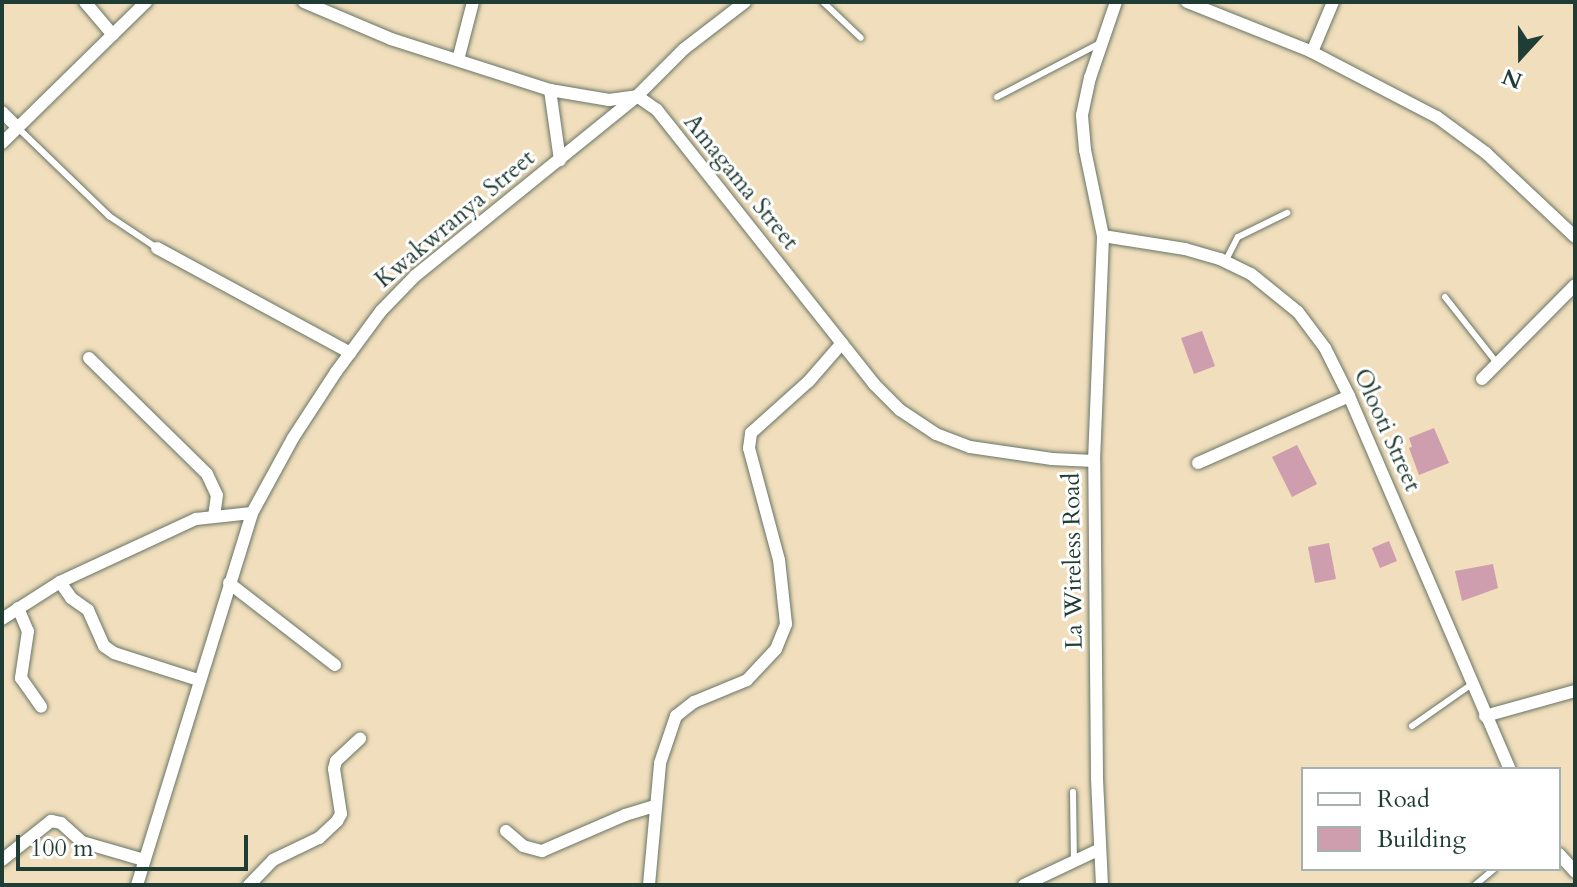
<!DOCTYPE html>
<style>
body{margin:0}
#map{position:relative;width:1577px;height:887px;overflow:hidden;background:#f0debc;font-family:Cardo,serif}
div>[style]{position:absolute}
.building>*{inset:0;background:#ce9dae}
.roads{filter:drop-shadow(0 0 2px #687564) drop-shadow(0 0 2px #687564)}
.service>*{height:6px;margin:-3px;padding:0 3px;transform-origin:3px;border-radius:3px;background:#fff}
.minor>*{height:12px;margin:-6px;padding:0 6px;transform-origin:6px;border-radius:6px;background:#fff}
span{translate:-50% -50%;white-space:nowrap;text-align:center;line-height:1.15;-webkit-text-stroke:6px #fff;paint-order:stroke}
.street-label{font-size:24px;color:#1f3d34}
.frame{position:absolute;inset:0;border:4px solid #1f3d34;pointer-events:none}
.legend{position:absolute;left:1301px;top:767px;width:260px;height:104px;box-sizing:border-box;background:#fff;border:2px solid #a5b1ae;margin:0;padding:10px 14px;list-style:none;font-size:24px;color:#1f3d34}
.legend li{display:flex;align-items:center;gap:16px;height:40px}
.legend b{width:40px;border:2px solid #a5b1ae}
.north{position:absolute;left:1481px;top:16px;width:80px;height:80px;-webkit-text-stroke:6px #fff;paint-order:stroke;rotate:201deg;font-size:22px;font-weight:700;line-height:32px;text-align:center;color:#1f3d34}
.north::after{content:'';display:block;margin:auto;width:28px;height:36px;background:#1f3d34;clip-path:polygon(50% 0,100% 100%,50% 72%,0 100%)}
.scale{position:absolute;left:16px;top:835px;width:232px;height:36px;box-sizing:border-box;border:4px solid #1f3d34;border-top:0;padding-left:10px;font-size:24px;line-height:28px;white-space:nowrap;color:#1f3d34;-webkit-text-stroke:6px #fff;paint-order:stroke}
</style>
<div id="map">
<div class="building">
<div style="clip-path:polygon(1202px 331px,1215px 366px,1194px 374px,1181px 338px)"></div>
<div style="clip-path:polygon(1434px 428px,1449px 463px,1419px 475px,1409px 448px,1412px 447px,1409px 438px)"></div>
<div style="clip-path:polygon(1297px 445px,1317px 484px,1292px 497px,1272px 457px)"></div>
<div style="clip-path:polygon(1389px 541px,1397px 561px,1380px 568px,1372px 548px)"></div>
<div style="clip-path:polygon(1329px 543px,1336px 579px,1315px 583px,1308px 547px)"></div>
<div style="clip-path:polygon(1493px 564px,1498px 588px,1462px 601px,1455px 571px)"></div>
</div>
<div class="roads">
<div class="service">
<div style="left:823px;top:2px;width:52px;rotate:43.5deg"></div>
<div style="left:997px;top:97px;width:119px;rotate:-27.6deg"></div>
<div style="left:18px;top:128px;width:127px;rotate:44deg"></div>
<div style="left:109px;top:216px;width:58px;rotate:33.7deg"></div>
<div style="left:1225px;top:262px;width:28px;rotate:-63deg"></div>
<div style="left:1238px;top:237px;width:55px;rotate:-26.1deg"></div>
<div style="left:1445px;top:297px;width:84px;rotate:51.8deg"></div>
<div style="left:1412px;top:726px;width:73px;rotate:-35deg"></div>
<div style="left:1073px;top:792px;width:70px;rotate:89.2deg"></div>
<div style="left:1475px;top:885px;width:25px;rotate:-40deg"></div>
</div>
<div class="minor">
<div style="left:85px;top:2px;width:43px;rotate:49.7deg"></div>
<div style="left:304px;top:2px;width:95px;rotate:23deg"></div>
<div style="left:391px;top:39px;width:167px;rotate:17.8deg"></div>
<div style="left:550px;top:90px;width:60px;rotate:9.6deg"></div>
<div style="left:609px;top:100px;width:28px;rotate:-8deg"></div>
<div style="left:637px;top:96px;width:24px;rotate:35deg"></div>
<div style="left:657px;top:110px;width:350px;rotate:51.6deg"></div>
<div style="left:874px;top:384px;width:37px;rotate:45deg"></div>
<div style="left:900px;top:410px;width:43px;rotate:33.7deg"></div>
<div style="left:936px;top:434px;width:36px;rotate:21deg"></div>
<div style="left:970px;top:447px;width:83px;rotate:8.3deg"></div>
<div style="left:1052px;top:459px;width:42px;rotate:2.7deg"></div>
<div style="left:1187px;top:2px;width:132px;rotate:21.7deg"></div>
<div style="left:1310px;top:51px;width:143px;rotate:27.5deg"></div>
<div style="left:1437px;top:117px;width:61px;rotate:36.3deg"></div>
<div style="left:1486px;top:153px;width:122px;rotate:43.3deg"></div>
<div style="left:1312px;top:52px;width:54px;rotate:-67.2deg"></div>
<div style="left:458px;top:60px;width:60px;rotate:-75.5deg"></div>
<div style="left:550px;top:90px;width:71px;rotate:81.9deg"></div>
<div style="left:2px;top:112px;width:23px;rotate:45deg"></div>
<div style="left:2px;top:143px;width:202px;rotate:-44.4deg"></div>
<div style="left:1103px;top:236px;width:83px;rotate:9deg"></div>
<div style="left:1185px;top:249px;width:36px;rotate:16deg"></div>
<div style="left:1220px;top:259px;width:34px;rotate:26deg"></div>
<div style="left:1251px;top:274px;width:60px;rotate:39deg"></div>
<div style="left:1298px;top:312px;width:45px;rotate:53.1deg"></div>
<div style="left:1325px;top:348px;width:54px;rotate:63.4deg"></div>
<div style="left:1349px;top:396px;width:406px;rotate:66.7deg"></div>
<div style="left:157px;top:248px;width:220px;rotate:28.5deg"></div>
<div style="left:89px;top:358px;width:165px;rotate:44.5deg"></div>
<div style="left:207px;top:474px;width:23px;rotate:65deg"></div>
<div style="left:217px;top:495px;width:21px;rotate:98deg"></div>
<div style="left:1482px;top:379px;width:132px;rotate:-45.3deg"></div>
<div style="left:1198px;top:463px;width:165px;rotate:-23.9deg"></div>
<div style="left:60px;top:582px;width:19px;rotate:55deg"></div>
<div style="left:71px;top:598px;width:21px;rotate:35deg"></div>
<div style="left:88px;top:610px;width:39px;rotate:66deg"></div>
<div style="left:104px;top:646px;width:12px;rotate:35deg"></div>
<div style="left:114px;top:653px;width:88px;rotate:17.8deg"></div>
<div style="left:229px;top:583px;width:134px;rotate:37.7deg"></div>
<div style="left:18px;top:608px;width:25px;rotate:67deg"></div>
<div style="left:28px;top:631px;width:48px;rotate:98.5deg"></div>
<div style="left:21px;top:678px;width:35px;rotate:55deg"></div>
<div style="left:2px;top:619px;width:69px;rotate:-32.5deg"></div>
<div style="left:60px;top:582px;width:150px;rotate:-24.9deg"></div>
<div style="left:196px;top:519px;width:56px;rotate:-6.1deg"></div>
<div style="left:1485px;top:716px;width:93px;rotate:-15.5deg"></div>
<div style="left:506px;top:831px;width:23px;rotate:41deg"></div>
<div style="left:523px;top:846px;width:20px;rotate:15deg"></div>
<div style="left:542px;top:851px;width:90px;rotate:-23.4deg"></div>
<div style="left:625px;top:815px;width:31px;rotate:-17deg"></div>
<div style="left:1559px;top:854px;width:24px;rotate:48deg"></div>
<div style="left:2px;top:860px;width:63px;rotate:-38.5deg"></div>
<div style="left:51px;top:821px;width:10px;rotate:11deg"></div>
<div style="left:61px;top:823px;width:28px;rotate:42deg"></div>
<div style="left:82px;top:842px;width:65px;rotate:16.2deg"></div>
<div style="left:137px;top:885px;width:389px;rotate:-72.8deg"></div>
<div style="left:252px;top:513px;width:85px;rotate:-61.3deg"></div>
<div style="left:293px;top:438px;width:79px;rotate:-56.9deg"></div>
<div style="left:336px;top:372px;width:76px;rotate:-53.6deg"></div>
<div style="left:381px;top:311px;width:49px;rotate:-45.8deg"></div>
<div style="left:415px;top:276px;width:286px;rotate:-39deg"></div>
<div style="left:637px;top:96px;width:66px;rotate:-45deg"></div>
<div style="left:684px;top:49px;width:77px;rotate:-37.6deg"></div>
<div style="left:249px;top:885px;width:35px;rotate:-46deg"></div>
<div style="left:273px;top:860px;width:51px;rotate:-25.6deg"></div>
<div style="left:319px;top:838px;width:25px;rotate:-43deg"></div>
<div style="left:337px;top:821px;width:8px;rotate:-60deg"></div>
<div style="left:341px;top:814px;width:46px;rotate:-98.8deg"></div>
<div style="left:334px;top:769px;width:8px;rotate:-76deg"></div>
<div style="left:336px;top:761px;width:33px;rotate:-43deg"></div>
<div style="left:649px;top:885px;width:122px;rotate:-84.8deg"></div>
<div style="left:660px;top:763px;width:50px;rotate:-71.2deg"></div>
<div style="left:676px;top:716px;width:23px;rotate:-38deg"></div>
<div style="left:694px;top:702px;width:57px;rotate:-22.5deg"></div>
<div style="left:747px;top:680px;width:42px;rotate:-46.9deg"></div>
<div style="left:776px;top:649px;width:27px;rotate:-68deg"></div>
<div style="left:786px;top:624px;width:64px;rotate:-96.2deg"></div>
<div style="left:779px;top:560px;width:116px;rotate:-105deg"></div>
<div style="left:749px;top:448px;width:15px;rotate:-82deg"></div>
<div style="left:751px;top:433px;width:78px;rotate:-41.9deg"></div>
<div style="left:809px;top:381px;width:50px;rotate:-49deg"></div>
<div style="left:1024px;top:885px;width:84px;rotate:-25.3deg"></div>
<div style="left:1102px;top:885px;width:108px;rotate:-92.7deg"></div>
<div style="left:1097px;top:777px;width:316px;rotate:-90.5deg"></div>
<div style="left:1094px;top:461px;width:225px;rotate:-87.7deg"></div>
<div style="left:1103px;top:236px;width:88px;rotate:-101.8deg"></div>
<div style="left:1085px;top:150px;width:35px;rotate:-95deg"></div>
<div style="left:1082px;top:115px;width:38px;rotate:-78deg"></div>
<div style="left:1090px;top:78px;width:80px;rotate:-71.1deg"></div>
</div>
</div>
<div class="street-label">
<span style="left:741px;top:182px;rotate:51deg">Amagama Street</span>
<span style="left:455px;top:219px;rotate:-40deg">Kwakwranya Street</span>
<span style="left:1387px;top:430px;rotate:66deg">Olooti Street</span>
<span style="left:1073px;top:561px;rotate:-91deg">La Wireless Road</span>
</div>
<div class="frame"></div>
<ul class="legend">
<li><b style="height:10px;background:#fff"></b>Road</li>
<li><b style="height:22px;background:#ce9dae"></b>Building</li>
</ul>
<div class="north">N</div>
<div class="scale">100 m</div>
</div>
